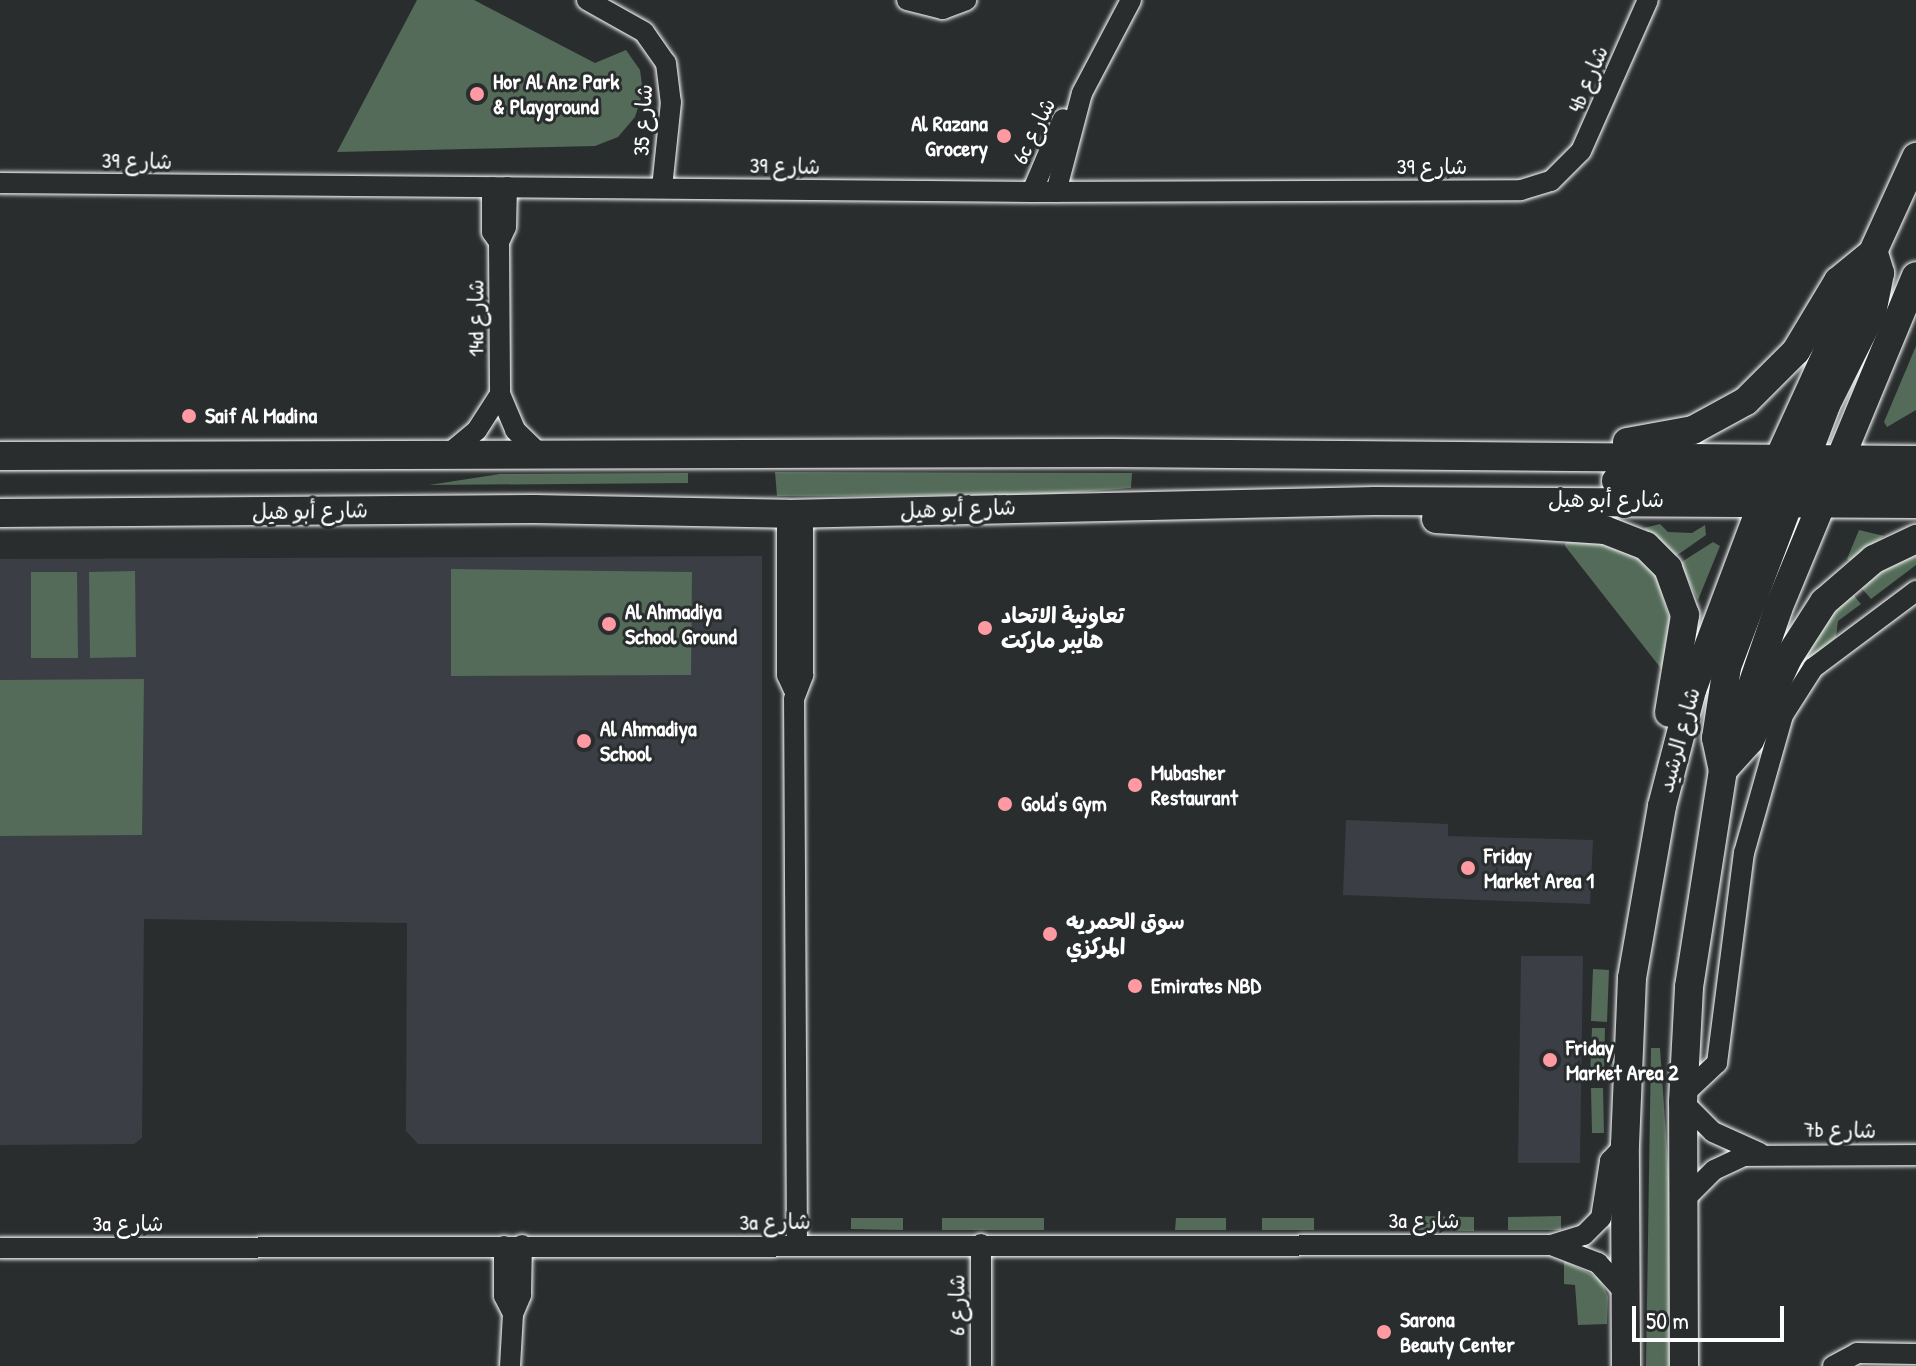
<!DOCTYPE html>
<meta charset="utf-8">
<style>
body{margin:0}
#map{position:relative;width:1916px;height:1366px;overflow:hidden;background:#2a2d2e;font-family:"Patrick Hand","Playpen Sans Arabic",sans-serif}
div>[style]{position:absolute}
.built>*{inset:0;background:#3b3e44}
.green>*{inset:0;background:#536b58}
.roads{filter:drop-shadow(0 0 2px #fff) drop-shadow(0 0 2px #fff)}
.street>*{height:20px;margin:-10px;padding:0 10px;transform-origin:10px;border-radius:10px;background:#2a2d2e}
.secondary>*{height:28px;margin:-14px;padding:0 14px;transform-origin:14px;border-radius:14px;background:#2a2d2e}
.dots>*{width:22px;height:22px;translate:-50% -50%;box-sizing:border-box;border:4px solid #2a2d2e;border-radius:50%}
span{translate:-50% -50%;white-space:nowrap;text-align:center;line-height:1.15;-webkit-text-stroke:6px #2a2d2e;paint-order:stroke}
.street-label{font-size:22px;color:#fff}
.poi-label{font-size:22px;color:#fff;font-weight:700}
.left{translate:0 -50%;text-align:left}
.right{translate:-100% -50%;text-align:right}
.scale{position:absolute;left:1632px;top:1306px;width:152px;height:36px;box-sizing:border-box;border:4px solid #fff;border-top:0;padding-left:10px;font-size:24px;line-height:28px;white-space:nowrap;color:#fff;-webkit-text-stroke:6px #2a2d2e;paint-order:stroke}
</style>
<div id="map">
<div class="built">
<div style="clip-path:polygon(762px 556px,762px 1144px,418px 1144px,406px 1131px,407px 923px,144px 919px,142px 1138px,134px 1144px,0 1145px,0 559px)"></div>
<div style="clip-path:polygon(1346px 820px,1448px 824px,1448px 836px,1593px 840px,1590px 904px,1343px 895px)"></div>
<div style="clip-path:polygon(1521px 956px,1583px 956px,1580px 1163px,1518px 1163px)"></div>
</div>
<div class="green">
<div style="clip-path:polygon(417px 0,474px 0,595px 63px,626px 50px,640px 70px,643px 92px,635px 117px,618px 137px,595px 146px,337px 152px)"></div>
<div style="clip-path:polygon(1916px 346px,1916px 410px,1887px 427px,1884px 422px)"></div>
<div style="clip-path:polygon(775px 472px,1132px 473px,1131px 488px,1040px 495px,777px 496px)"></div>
<div style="clip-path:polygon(688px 473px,688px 483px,429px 485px,500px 474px)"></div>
<div style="clip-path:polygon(1660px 524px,1668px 532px,1692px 533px,1705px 525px,1706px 535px,1676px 556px,1644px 528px)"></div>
<div style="clip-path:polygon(1859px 530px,1884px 536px,1850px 561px,1847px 559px)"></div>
<div style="clip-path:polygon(1566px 539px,1598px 541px,1637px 555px,1656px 575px,1671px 624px,1663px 671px,1565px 546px)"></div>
<div style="clip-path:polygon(1713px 542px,1720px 546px,1698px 600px,1680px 563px)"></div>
<div style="clip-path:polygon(1916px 551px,1916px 565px,1871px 599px,1859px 585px)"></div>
<div style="clip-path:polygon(451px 569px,692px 572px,691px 675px,451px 676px)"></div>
<div style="clip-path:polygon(135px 571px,136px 657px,90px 658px,89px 572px)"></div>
<div style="clip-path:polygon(31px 572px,77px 572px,78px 658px,31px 658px)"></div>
<div style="clip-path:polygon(1851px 592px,1861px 604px,1838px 621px,1836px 637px,1801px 666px,1822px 626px)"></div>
<div style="clip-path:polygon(144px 679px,142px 835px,0 836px,0 680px)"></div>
<div style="clip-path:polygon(1593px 969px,1609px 970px,1607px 1022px,1591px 1021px)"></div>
<div style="clip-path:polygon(1592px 1028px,1605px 1028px,1604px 1078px,1590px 1077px)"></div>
<div style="clip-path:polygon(1651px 1048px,1660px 1048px,1670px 1195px,1669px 1366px,1646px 1366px)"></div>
<div style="clip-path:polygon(1591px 1088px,1603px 1088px,1604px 1133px,1592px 1133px)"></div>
<div style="clip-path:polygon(1416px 1216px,1474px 1217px,1474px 1231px,1415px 1230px)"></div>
<div style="clip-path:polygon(1561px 1216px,1561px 1230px,1508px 1230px,1508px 1217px)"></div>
<div style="clip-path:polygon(851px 1218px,903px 1218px,903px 1230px,851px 1229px)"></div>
<div style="clip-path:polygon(942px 1218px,1044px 1218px,1044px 1230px,942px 1230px)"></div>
<div style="clip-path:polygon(1176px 1218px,1226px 1218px,1226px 1230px,1175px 1230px)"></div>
<div style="clip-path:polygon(1262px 1218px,1314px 1218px,1314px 1230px,1262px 1230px)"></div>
<div style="clip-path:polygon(1564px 1261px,1599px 1278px,1608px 1296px,1607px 1324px,1578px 1325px,1575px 1285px,1564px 1284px)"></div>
</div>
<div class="roads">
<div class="street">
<div style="left:587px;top:0;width:65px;rotate:29.3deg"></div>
<div style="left:644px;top:32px;width:38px;rotate:55deg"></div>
<div style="left:666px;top:63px;width:39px;rotate:83deg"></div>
<div style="left:671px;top:102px;width:85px;rotate:96deg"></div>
<div style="left:907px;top:0;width:37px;rotate:14deg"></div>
<div style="left:943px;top:9px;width:25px;rotate:-21deg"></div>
<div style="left:0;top:183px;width:1032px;rotate:0.5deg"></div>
<div style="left:1032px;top:192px;width:489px;rotate:-0.2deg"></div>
<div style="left:1521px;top:190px;width:31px;rotate:-17deg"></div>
<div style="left:1551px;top:181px;width:42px;rotate:-45deg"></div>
<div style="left:1581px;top:151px;width:165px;rotate:-66.1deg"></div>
<div style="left:492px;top:187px;width:45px;rotate:90deg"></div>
<div style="left:492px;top:232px;width:12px;rotate:55deg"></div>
<div style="left:507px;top:187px;width:40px;rotate:91.4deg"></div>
<div style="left:506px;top:227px;width:17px;rotate:115deg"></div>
<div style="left:499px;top:242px;width:152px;rotate:89.6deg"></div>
<div style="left:500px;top:394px;width:39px;rotate:67deg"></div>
<div style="left:515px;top:430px;width:37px;rotate:44deg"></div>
<div style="left:1032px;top:192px;width:79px;rotate:-67deg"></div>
<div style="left:1056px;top:192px;width:102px;rotate:-75.3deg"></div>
<div style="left:1082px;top:93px;width:105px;rotate:-62.2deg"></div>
<div style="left:446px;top:456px;width:40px;rotate:-40deg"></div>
<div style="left:477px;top:430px;width:43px;rotate:-57.4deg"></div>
<div style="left:787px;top:514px;width:161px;rotate:90deg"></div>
<div style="left:787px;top:675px;width:19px;rotate:65deg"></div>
<div style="left:1683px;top:1095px;width:47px;rotate:-43.3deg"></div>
<div style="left:1717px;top:1063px;width:212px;rotate:-82.7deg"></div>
<div style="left:1744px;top:853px;width:143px;rotate:-74.2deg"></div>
<div style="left:1783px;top:715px;width:56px;rotate:-57.4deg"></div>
<div style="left:1813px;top:668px;width:129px;rotate:-36.8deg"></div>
<div style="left:1683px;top:1102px;width:42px;rotate:45deg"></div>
<div style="left:1713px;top:1132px;width:51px;rotate:24.1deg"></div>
<div style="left:1684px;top:1200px;width:42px;rotate:-45deg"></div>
<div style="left:1714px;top:1170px;width:33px;rotate:-25deg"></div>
<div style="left:1744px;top:1156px;width:172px;rotate:-0.3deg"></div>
<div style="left:981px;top:1244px;width:122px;rotate:90deg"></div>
<div style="left:1551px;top:1245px;width:34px;rotate:-17deg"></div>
<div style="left:1584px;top:1235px;width:24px;rotate:-45deg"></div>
<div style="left:1601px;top:1218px;width:58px;rotate:-81deg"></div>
<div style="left:1610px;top:1161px;width:22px;rotate:-47deg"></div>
<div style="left:504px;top:1246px;width:50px;rotate:90deg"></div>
<div style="left:504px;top:1296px;width:20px;rotate:63deg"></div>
<div style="left:797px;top:1246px;width:547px;rotate:-90.31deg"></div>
<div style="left:794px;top:699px;width:26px;rotate:-69deg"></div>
<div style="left:803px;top:675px;width:162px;rotate:-90deg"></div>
<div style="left:0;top:1248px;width:1551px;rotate:-0.11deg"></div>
<div style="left:1551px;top:1245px;width:50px;rotate:21deg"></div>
<div style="left:1598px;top:1263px;width:42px;rotate:47.9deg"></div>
<div style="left:510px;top:1366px;width:52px;rotate:-86.7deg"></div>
<div style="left:513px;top:1314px;width:21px;rotate:-67deg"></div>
<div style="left:521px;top:1295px;width:50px;rotate:-88.9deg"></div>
<div style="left:1833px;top:1366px;width:27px;rotate:-28deg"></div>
<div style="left:1857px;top:1353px;width:59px;rotate:1deg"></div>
</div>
<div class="secondary">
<div style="left:1874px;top:253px;width:21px;rotate:73deg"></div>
<div style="left:1880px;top:273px;width:41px;rotate:101.3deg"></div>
<div style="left:1872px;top:313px;width:103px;rotate:116.6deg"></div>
<div style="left:1826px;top:405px;width:280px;rotate:110.7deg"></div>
<div style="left:1727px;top:667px;width:72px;rotate:98.8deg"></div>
<div style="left:1716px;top:738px;width:33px;rotate:78deg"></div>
<div style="left:1723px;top:770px;width:40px;rotate:-48deg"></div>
<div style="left:1750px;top:740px;width:90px;rotate:-65.1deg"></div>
<div style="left:1788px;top:658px;width:67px;rotate:-57.3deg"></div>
<div style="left:1824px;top:602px;width:66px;rotate:-40.7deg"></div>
<div style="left:1874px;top:559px;width:47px;rotate:-25.5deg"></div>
<div style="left:1627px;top:442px;width:67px;rotate:-10.3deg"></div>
<div style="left:1693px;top:430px;width:60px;rotate:-28.7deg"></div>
<div style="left:1746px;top:401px;width:71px;rotate:-45deg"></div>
<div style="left:1796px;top:351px;width:82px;rotate:-59deg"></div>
<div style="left:1838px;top:281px;width:41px;rotate:-39.1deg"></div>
<div style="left:0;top:456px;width:1113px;rotate:-0.15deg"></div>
<div style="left:1113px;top:453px;width:803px;rotate:0.5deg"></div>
<div style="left:1616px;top:481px;width:300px"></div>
<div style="left:0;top:513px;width:534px;rotate:-0.43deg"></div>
<div style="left:534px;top:509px;width:253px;rotate:1.1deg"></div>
<div style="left:787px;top:514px;width:588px;rotate:-1.27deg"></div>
<div style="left:1375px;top:501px;width:541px;rotate:0.32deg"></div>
<div style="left:1436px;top:519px;width:169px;rotate:3.7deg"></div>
<div style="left:1605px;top:530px;width:44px;rotate:21.3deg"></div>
<div style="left:1646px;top:546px;width:31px;rotate:45deg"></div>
<div style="left:1668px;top:568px;width:50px;rotate:70.1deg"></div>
<div style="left:1685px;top:615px;width:99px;rotate:99.3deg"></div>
<div style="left:1626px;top:1366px;width:221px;rotate:-90.3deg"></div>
<div style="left:1625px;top:1145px;width:167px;rotate:-87.6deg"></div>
<div style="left:1632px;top:978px;width:175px;rotate:-80.1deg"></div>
<div style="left:1662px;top:806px;width:120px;rotate:-75.5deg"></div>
<div style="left:1692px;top:690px;width:248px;rotate:-69.4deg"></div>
<div style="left:1779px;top:458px;width:331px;rotate:-65.5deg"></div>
<div style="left:1684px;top:1366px;width:264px;rotate:-90.2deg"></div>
<div style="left:1683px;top:1102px;width:115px;rotate:-87deg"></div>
<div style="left:1689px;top:987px;width:220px;rotate:-81.1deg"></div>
<div style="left:1723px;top:770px;width:170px;rotate:-71.1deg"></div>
<div style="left:1778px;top:609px;width:360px;rotate:-67.5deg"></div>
</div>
</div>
<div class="dots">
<div style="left:477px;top:94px;background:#ff9aa2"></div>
<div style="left:1004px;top:136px;background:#ff9aa2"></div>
<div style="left:189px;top:416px;background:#ff9aa2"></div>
<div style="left:609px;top:624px;background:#ff9aa2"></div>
<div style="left:985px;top:628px;background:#ff9aa2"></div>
<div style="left:584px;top:741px;background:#ff9aa2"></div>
<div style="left:1135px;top:785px;background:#ff9aa2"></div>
<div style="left:1005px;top:804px;background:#ff9aa2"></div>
<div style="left:1468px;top:868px;background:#ff9aa2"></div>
<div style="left:1050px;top:934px;background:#ff9aa2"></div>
<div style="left:1135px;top:986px;background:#ff9aa2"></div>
<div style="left:1550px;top:1060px;background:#ff9aa2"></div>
<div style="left:1384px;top:1332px;background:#ff9aa2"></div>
</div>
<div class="street-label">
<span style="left:1588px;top:79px;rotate:-67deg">4b شارع</span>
<span style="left:643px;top:120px;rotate:-87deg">شارع 35</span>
<span style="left:1034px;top:131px;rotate:-64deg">6c شارع</span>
<span style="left:137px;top:161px;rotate:1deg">شارع 39</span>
<span style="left:785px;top:166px;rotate:1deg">شارع 39</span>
<span style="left:1432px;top:167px">شارع 39</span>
<span style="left:476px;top:318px;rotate:-90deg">14d شارع</span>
<span style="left:1606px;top:500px">شارع أبو هيل</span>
<span style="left:958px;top:509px;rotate:-2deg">شارع أبو هيل</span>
<span style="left:310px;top:511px;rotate:-1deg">شارع أبو هيل</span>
<span style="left:1679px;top:740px;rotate:-75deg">شارع الرشيد</span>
<span style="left:1840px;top:1130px;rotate:1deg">7b شارع</span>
<span style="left:1424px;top:1221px">3a شارع</span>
<span style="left:775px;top:1222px;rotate:-1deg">3a شارع</span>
<span style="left:128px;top:1224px">3a شارع</span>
<span style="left:957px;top:1305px;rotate:-90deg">شارع 6</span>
</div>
<div class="poi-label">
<span class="left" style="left:493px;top:94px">Hor Al Anz Park<br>&amp; Playground</span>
<span class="right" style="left:988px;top:136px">Al Razana<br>Grocery</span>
<span class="left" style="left:205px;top:416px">Saif Al Madina</span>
<span class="left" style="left:625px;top:624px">Al Ahmadiya<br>School Ground</span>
<span class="left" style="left:1001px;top:628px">تعاونية الاتحاد<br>هايبر ماركت</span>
<span class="left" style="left:600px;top:741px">Al Ahmadiya<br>School</span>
<span class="left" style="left:1151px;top:785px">Mubasher<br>Restaurant</span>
<span class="left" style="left:1021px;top:804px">Gold's Gym</span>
<span class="left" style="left:1484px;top:868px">Friday<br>Market Area 1</span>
<span class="left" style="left:1066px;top:934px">سوق الحمريه<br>المركزي</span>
<span class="left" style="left:1151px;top:986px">Emirates NBD</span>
<span class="left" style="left:1566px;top:1060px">Friday<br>Market Area 2</span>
<span class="left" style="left:1400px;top:1332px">Sarona<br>Beauty Center</span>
</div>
<div class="scale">50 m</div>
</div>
